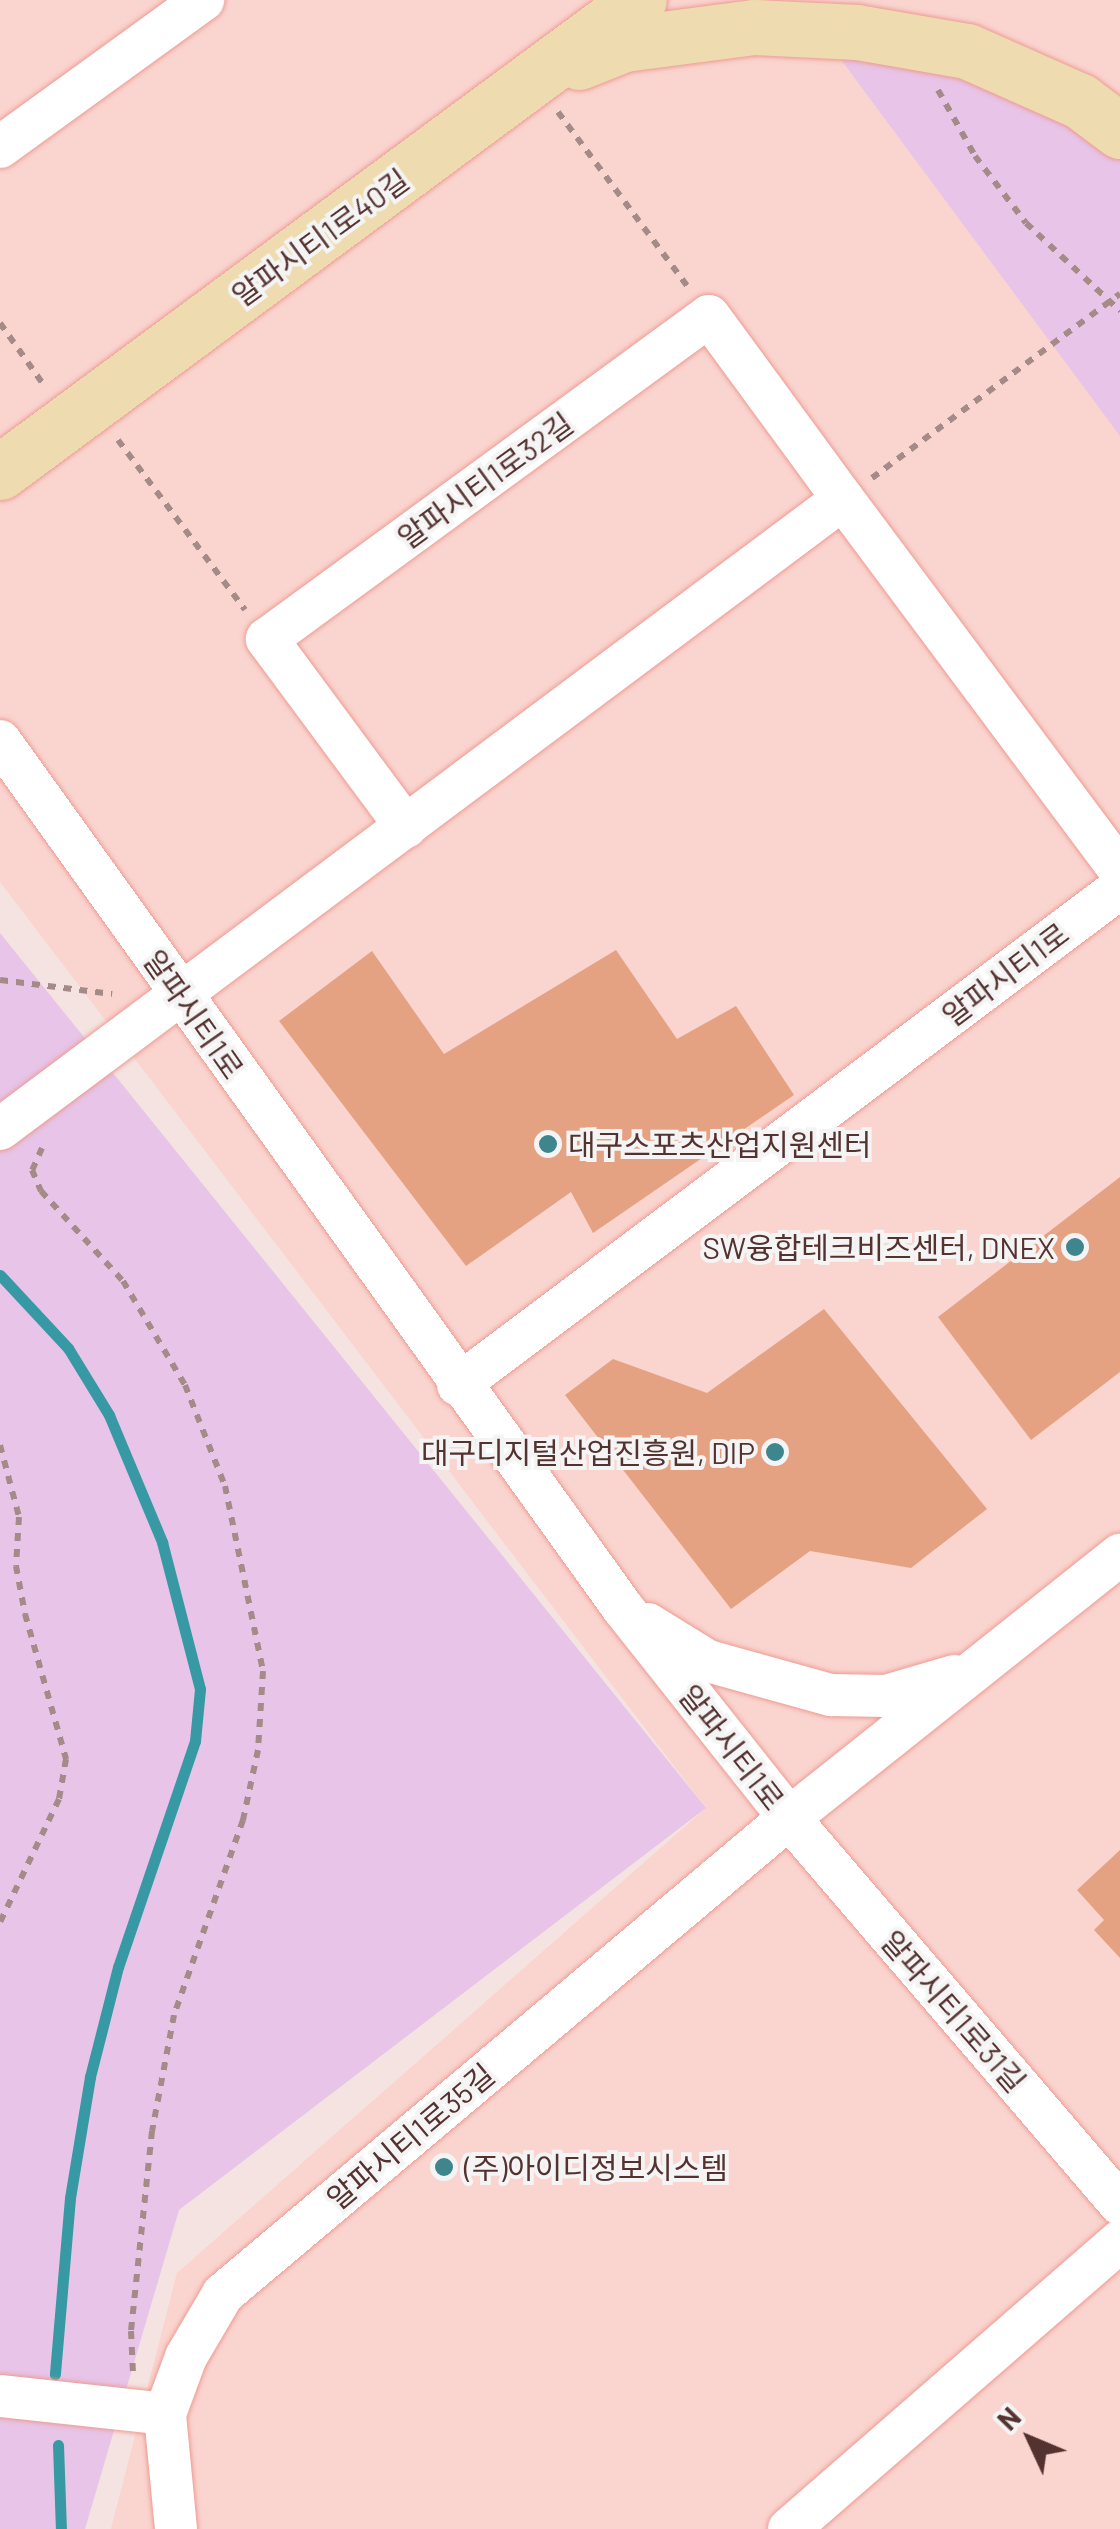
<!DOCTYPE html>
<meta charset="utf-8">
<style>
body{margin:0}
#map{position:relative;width:1120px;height:2529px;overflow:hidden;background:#f4e3e0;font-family:Barlow,"Noto Sans KR",sans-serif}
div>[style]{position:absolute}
.built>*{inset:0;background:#fad4cf}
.green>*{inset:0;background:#e7c4e8}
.stream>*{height:11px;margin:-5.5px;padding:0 5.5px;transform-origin:5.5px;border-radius:5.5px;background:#3799a4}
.building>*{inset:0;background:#e5a283}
.path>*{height:6px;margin-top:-3px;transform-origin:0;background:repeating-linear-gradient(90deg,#a48b88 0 8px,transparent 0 16px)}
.roads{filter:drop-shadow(0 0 2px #ed9c93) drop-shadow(0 0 2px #ed9c93)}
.minor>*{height:42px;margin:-21px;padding:0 21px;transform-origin:21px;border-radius:21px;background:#fff}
.major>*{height:55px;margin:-27.5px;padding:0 27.5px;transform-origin:27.5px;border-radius:27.5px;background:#eedbb0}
.dots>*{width:28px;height:28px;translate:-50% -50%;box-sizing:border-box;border:5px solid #f4f4f4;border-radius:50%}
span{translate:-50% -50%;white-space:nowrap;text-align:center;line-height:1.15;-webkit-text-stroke:8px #f4f4f4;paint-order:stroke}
.street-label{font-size:30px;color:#54322f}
.poi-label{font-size:30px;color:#54322f}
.left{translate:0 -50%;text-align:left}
.right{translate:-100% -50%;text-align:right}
.north{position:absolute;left:980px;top:2389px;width:100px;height:100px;-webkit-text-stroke:8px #f4f4f4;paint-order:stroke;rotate:314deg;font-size:28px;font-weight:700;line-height:40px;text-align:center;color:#54322f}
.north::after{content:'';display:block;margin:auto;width:35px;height:45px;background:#54322f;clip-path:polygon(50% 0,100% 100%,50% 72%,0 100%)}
</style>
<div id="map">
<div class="built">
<div style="clip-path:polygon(0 0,1120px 0,1120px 2529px,111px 2529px,177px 2273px,706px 1808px,0 882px)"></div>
</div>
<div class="green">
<div style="clip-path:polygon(819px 30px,1120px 131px,1120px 436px)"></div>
<div style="clip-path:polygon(0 933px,706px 1808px,179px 2210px,85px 2529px,0 2529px)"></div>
</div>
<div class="stream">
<div style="left:0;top:1275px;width:100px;rotate:47deg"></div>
<div style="left:68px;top:1348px;width:79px;rotate:58.5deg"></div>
<div style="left:109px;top:1415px;width:138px;rotate:67.3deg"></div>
<div style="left:162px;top:1542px;width:152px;rotate:75.5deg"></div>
<div style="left:200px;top:1689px;width:52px;rotate:95.5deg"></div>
<div style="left:195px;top:1741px;width:239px;rotate:108.8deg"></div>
<div style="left:118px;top:1967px;width:114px;rotate:104.3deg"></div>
<div style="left:90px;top:2077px;width:123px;rotate:99.4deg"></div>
<div style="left:70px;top:2198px;width:177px;rotate:94.9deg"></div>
<div style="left:58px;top:2445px;width:84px;rotate:88deg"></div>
</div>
<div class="building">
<div style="clip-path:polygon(616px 950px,677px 1039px,736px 1006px,794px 1095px,593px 1233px,571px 1192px,466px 1266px,279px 1021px,372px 951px,444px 1054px)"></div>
<div style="clip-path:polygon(1120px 1177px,1120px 1372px,1031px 1440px,938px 1317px)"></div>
<div style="clip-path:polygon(824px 1309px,987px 1509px,911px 1568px,810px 1551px,731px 1609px,565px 1395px,613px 1359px,707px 1393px)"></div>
<div style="clip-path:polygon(1120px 1850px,1120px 1958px,1094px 1930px,1104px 1920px,1077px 1890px)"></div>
</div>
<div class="path">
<div style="left:938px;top:90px;width:76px;rotate:60.7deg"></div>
<div style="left:975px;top:156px;width:84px;rotate:52.7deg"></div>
<div style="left:1026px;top:223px;width:129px;rotate:43.1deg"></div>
<div style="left:558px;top:112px;width:218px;rotate:53.4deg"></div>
<div style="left:0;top:323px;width:75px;rotate:54.8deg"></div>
<div style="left:118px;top:440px;width:212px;rotate:53.2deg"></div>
<div style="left:872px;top:478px;width:309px;rotate:-36.6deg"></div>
<div style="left:0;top:980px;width:113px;rotate:7.1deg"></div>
<div style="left:42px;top:1148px;width:24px;rotate:114deg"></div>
<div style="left:32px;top:1170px;width:23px;rotate:67deg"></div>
<div style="left:41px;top:1191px;width:122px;rotate:47.7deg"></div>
<div style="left:123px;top:1281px;width:121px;rotate:59.2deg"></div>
<div style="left:185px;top:1385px;width:109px;rotate:68.4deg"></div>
<div style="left:225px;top:1486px;width:189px;rotate:78.4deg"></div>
<div style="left:263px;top:1671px;width:79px;rotate:93.6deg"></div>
<div style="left:258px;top:1750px;width:72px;rotate:102.1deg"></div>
<div style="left:243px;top:1820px;width:207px;rotate:109.5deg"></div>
<div style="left:174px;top:2015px;width:118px;rotate:100.7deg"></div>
<div style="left:152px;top:2131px;width:201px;rotate:96deg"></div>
<div style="left:131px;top:2331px;width:43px;rotate:87.3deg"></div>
<div style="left:0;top:1445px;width:74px;rotate:75.2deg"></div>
<div style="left:19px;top:1517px;width:49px;rotate:93.5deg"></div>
<div style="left:16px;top:1566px;width:49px;rotate:79.4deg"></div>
<div style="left:25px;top:1614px;width:151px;rotate:74.2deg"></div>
<div style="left:66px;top:1759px;width:41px;rotate:99.9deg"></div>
<div style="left:59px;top:1799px;width:136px;rotate:115.6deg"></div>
</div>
<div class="roads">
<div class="minor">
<div style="left:0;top:147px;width:251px;rotate:-35.9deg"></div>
<div style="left:0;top:741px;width:1066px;rotate:54.31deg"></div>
<div style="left:622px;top:1607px;width:269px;rotate:51.6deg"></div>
<div style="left:789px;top:1818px;width:508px;rotate:49.39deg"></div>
<div style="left:406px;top:827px;width:234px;rotate:-126.5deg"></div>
<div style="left:267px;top:639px;width:547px;rotate:-36.16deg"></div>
<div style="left:709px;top:316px;width:227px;rotate:53.8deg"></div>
<div style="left:0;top:1129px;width:1052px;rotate:-36.77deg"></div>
<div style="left:843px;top:499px;width:463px;rotate:53.3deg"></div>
<div style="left:458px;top:1385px;width:828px;rotate:-36.9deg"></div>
<div style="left:648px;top:1624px;width:70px;rotate:31.7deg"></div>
<div style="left:708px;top:1661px;width:128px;rotate:15.5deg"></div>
<div style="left:831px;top:1695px;width:55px;rotate:1deg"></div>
<div style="left:886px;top:1696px;width:71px;rotate:-16.4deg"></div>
<div style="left:0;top:2396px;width:166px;rotate:6.2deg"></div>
<div style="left:176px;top:2529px;width:116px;rotate:-95.5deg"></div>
<div style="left:165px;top:2414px;width:61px;rotate:-69.8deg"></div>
<div style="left:186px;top:2357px;width:73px;rotate:-59.6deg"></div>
<div style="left:223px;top:2294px;width:740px;rotate:-40.06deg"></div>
<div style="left:789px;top:1818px;width:423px;rotate:-38.5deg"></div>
<div style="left:789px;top:2529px;width:439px;rotate:-41deg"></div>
</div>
<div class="major">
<div style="left:579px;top:62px;width:48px;rotate:-21.8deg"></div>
<div style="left:624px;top:44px;width:131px;rotate:-7.5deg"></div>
<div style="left:754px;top:27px;width:103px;rotate:2.8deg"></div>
<div style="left:857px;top:32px;width:112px;rotate:9.8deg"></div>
<div style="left:967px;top:51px;width:124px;rotate:23.9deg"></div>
<div style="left:1080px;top:101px;width:50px;rotate:36.9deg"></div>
<div style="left:0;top:472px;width:794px;rotate:-36.45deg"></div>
</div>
</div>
<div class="dots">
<div style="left:548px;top:1144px;background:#3e858d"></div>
<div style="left:1075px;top:1247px;background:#3e858d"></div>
<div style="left:775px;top:1452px;background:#3e858d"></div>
<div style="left:444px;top:2167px;background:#3e858d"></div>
</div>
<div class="street-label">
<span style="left:320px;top:237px;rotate:-36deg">알파시티1로40길</span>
<span style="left:485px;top:480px;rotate:-36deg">알파시티1로32길</span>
<span style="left:1005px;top:974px;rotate:-37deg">알파시티1로</span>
<span style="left:194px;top:1014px;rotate:55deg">알파시티1로</span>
<span style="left:732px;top:1747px;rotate:52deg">알파시티1로</span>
<span style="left:954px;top:2011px;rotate:49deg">알파시티1로31길</span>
<span style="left:410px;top:2136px;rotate:-40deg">알파시티1로35길</span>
</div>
<div class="poi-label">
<span class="left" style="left:568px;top:1144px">대구스포츠산업지원센터</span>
<span class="right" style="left:1055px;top:1247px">SW융합테크비즈센터, DNEX</span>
<span class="right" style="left:755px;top:1452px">대구디지털산업진흥원, DIP</span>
<span class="left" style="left:464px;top:2167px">(주)아이디정보시스템</span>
</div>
<div class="north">N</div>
</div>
